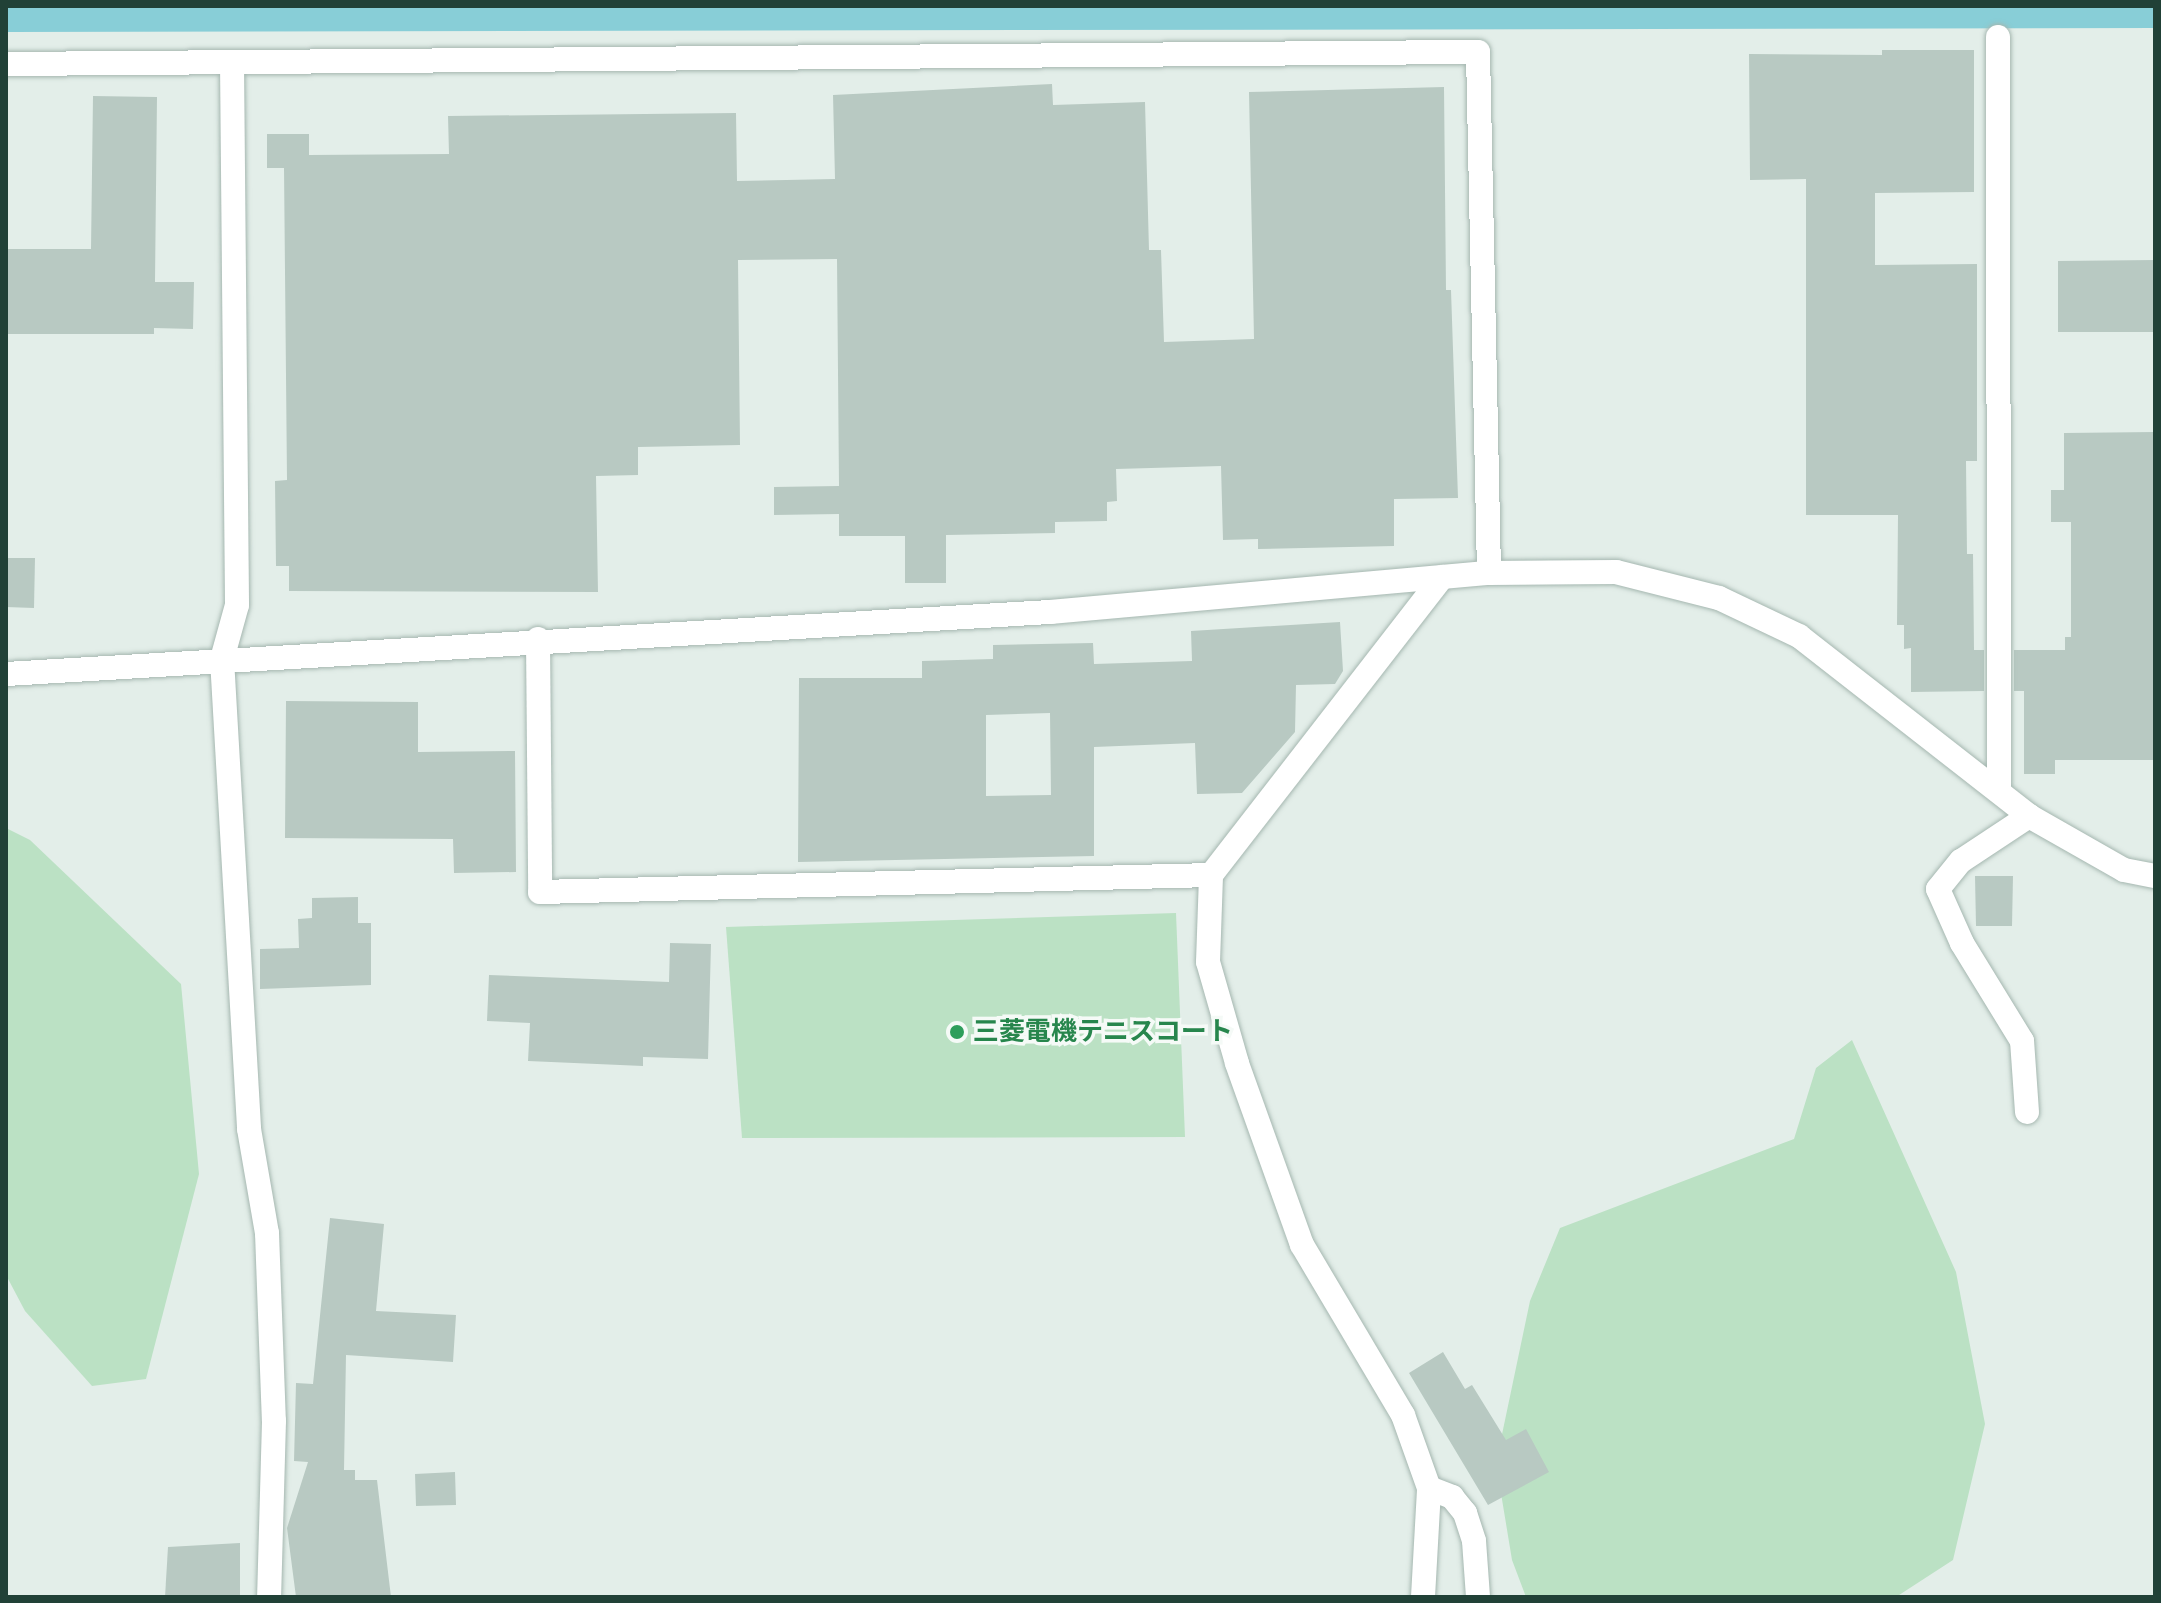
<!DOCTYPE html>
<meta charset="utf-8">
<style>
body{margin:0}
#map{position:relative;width:2161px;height:1603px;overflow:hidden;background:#e3eee9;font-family:"Work Sans","Noto Sans JP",sans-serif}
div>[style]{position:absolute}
.green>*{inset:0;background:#bbe1c4}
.water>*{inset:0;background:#88ced7}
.building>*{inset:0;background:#b8c9c2}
.roads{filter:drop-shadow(0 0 2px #a5b7b0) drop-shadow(0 0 2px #a5b7b0)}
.minor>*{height:24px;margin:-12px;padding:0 12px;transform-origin:12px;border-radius:12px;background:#fff}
.dots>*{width:22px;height:22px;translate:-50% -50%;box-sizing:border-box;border:4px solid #f5faf7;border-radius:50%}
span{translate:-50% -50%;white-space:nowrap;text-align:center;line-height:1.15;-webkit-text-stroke:7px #f5faf7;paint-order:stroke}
.leisure-label{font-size:26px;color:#27864d;font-weight:700}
.left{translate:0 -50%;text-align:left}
.frame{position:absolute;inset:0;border:8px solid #214137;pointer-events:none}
</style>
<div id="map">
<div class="green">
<div style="clip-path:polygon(6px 828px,30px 840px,181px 984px,199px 1174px,146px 1379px,92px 1386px,25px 1311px,6px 1275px)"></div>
<div style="clip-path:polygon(1176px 913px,1185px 1137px,742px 1138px,726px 927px)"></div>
<div style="clip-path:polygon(1852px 1040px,1956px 1272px,1985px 1424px,1953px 1560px,1896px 1597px,1526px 1597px,1512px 1560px,1496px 1463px,1530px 1301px,1560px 1228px,1794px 1139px,1816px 1068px)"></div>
</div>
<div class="water">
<div style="clip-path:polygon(6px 6px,2155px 6px,2155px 28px,6px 32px)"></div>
</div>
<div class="building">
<div style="clip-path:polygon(1882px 50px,1974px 50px,1974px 192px,1875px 193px,1875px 265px,1977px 264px,1977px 461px,1966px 461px,1967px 554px,1973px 554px,1974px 650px,1984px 650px,1984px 691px,1911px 692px,1911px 648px,1904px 649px,1904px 625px,1897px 625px,1898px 515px,1806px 515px,1806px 179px,1750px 180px,1749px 54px,1882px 55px)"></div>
<div style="clip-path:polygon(1052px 84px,1053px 105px,1145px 102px,1149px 250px,1161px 250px,1164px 342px,1254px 339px,1249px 92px,1444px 87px,1446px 290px,1451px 290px,1458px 498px,1394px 499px,1394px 546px,1258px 549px,1258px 539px,1223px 540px,1221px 466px,1116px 469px,1117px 501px,1107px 502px,1107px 521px,1055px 522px,1055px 533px,946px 535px,946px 583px,905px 583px,905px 536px,839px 536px,839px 514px,774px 515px,774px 487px,839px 486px,837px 259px,738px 260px,740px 445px,638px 447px,638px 475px,596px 476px,598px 592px,289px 591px,289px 566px,276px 566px,275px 481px,287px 480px,284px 168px,267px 168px,267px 134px,309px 134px,309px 155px,449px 154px,448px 116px,736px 113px,737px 181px,835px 179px,833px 95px)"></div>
<div style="clip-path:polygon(93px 96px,157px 97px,155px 282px,194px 282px,193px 329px,154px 328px,154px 334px,6px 334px,6px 249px,91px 249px)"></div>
<div style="clip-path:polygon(2155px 260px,2155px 332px,2058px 332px,2058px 261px)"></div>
<div style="clip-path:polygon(2155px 432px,2155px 760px,2055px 760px,2055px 774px,2024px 774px,2024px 691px,2014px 691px,2014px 650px,2065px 650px,2065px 637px,2071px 637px,2071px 522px,2051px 522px,2051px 490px,2064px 490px,2064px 433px)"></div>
<div style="clip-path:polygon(6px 558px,35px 558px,34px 608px,6px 607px)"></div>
<div style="clip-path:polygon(evenodd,1340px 622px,1343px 671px,1335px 684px,1296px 685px,1295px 732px,1242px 793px,1197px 794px,1195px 743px,1094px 747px,1094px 856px,798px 862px,799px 678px,922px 678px,922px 661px,993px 659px,993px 645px,1093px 643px,1094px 664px,1192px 661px,1191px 631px,1340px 622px,1050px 713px,1051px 795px,986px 796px,986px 715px,1050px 713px)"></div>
<div style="clip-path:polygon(286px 701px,418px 702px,418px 752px,515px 751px,516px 872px,454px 873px,453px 839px,285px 838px)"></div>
<div style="clip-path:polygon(1975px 876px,2013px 876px,2012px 926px,1976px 926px)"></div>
<div style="clip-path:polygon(358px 897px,358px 923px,371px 923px,371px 985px,260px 989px,260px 949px,299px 948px,298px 919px,312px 918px,312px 898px)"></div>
<div style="clip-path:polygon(670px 943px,711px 944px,708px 1059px,643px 1057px,643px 1066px,528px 1061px,530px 1023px,487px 1021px,489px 975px,669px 982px)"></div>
<div style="clip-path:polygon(330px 1218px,384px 1224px,376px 1311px,456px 1315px,453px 1362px,346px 1355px,344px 1470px,355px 1470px,355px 1480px,377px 1480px,391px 1597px,296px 1597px,287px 1528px,308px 1462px,294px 1461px,296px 1383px,313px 1384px)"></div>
<div style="clip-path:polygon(1443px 1352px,1465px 1389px,1472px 1385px,1506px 1440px,1526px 1429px,1549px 1472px,1488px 1505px,1409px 1373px)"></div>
<div style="clip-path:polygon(455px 1472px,456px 1505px,416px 1506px,415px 1474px)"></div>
<div style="clip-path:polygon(240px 1543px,240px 1597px,165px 1597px,168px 1547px)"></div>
</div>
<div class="roads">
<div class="minor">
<div style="left:1998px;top:37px;width:754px;rotate:89.92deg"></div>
<div style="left:232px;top:62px;width:543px;rotate:89.47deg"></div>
<div style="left:237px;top:605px;width:56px;rotate:105.5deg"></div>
<div style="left:222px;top:659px;width:471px;rotate:86.7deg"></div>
<div style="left:249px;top:1129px;width:106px;rotate:80.2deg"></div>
<div style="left:267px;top:1233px;width:188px;rotate:87.9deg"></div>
<div style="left:274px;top:1421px;width:176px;rotate:91.6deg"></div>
<div style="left:6px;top:64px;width:1472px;rotate:-0.47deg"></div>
<div style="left:1478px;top:52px;width:521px;rotate:88.79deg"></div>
<div style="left:538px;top:639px;width:253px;rotate:89.5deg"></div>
<div style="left:540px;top:892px;width:671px;rotate:-1.45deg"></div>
<div style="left:6px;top:674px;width:1046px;rotate:-3.4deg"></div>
<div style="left:1050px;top:612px;width:441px;rotate:-5.1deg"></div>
<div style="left:1489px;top:573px;width:127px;rotate:-0.5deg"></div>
<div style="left:1616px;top:572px;width:106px;rotate:14.2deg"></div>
<div style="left:1719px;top:598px;width:89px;rotate:25.4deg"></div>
<div style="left:1799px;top:636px;width:292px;rotate:38deg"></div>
<div style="left:2029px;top:816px;width:109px;rotate:29.6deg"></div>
<div style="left:2124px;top:870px;width:32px;rotate:11deg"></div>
<div style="left:2027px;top:1112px;width:71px;rotate:-94deg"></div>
<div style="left:2022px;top:1041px;width:115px;rotate:-121.5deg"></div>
<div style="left:1962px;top:943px;width:59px;rotate:-114deg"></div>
<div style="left:1938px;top:889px;width:36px;rotate:-51deg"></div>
<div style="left:1961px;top:861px;width:82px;rotate:-33.5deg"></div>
<div style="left:1429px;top:1488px;width:25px;rotate:21deg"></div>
<div style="left:1452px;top:1497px;width:21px;rotate:51deg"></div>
<div style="left:1465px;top:1513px;width:29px;rotate:72deg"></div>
<div style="left:1474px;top:1541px;width:56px;rotate:85.9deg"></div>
<div style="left:1423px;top:1597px;width:109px;rotate:-86.8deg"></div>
<div style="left:1429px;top:1488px;width:77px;rotate:-109.6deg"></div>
<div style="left:1403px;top:1415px;width:198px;rotate:-120.7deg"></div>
<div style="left:1302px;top:1245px;width:193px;rotate:-109.7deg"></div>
<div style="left:1237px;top:1063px;width:105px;rotate:-106deg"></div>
<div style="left:1208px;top:962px;width:87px;rotate:-88deg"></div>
<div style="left:1211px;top:875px;width:377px;rotate:-52.2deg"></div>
</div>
</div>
<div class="dots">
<div style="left:957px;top:1032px;background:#2e9e5b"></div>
</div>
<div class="leisure-label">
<span class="left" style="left:973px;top:1032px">三菱電機テニスコート</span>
</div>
<div class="frame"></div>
</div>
